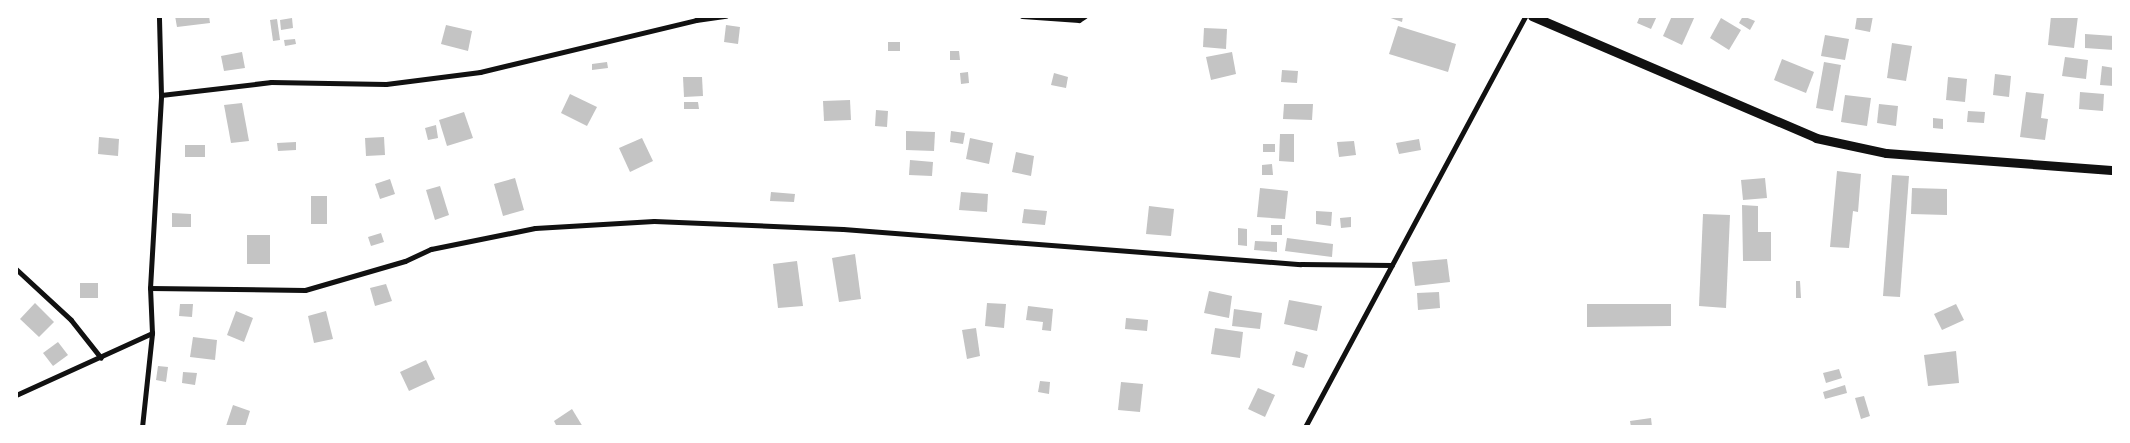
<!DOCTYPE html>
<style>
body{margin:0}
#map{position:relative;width:2130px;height:443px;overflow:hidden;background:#fff;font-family:"Titillium Web",sans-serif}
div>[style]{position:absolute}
.building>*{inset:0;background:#c4c4c4}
.minor>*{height:5px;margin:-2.5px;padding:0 2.5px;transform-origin:2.5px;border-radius:2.5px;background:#111}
.tertiary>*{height:9px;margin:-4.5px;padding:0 4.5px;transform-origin:4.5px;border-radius:4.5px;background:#111}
span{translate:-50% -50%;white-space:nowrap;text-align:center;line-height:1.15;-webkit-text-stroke:4.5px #fff;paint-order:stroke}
.frame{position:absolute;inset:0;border:18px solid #fff;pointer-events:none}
</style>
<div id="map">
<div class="building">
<div style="clip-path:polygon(175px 16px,209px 16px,210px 23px,177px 27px)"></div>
<div style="clip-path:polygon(1385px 16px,1403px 16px,1402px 22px)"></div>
<div style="clip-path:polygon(1640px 16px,1657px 16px,1651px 29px,1637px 23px)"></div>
<div style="clip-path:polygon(1672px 16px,1695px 16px,1682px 45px,1663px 36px)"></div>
<div style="clip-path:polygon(1743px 16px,1755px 21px,1750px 30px,1739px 23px)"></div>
<div style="clip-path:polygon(1857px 16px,1873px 16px,1870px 32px,1855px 29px)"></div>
<div style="clip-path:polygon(2051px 16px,2078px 16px,2074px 48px,2048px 45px)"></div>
<div style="clip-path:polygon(292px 18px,293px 28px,281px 30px,280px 20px)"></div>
<div style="clip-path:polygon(1721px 18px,1741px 30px,1729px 50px,1710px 38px)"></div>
<div style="clip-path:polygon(277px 19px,280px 40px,273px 41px,270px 20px)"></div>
<div style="clip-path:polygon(446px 25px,472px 31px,468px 51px,441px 44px)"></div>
<div style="clip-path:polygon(726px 25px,740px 27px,738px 44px,724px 42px)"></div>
<div style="clip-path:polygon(1398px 26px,1456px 44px,1448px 72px,1389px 54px)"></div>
<div style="clip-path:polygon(1204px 28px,1227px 29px,1226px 49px,1203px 47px)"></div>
<div style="clip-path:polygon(2085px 34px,2114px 36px,2114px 50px,2085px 48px)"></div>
<div style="clip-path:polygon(1825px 35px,1849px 39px,1845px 60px,1821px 56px)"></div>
<div style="clip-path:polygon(295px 39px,296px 44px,285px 46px,284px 40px)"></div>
<div style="clip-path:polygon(888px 42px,900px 42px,900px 51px,888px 51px)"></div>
<div style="clip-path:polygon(1892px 43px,1912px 46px,1906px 81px,1887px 78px)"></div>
<div style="clip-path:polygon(950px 51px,959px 51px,960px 60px,950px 60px)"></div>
<div style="clip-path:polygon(242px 52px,245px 68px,224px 71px,221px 56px)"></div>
<div style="clip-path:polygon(1232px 52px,1236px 74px,1211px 80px,1206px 57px)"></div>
<div style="clip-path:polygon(2065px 57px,2088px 60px,2086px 79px,2062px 76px)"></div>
<div style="clip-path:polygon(1782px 59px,1814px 72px,1806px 93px,1774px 80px)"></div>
<div style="clip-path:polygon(607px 62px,608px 68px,592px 70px,592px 64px)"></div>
<div style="clip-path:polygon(1824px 62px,1841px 65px,1833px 111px,1816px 108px)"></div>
<div style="clip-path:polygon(2102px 66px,2114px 68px,2114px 86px,2100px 85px)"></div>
<div style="clip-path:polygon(1282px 70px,1298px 71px,1297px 83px,1281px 82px)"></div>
<div style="clip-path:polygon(968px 72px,969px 83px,961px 84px,960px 73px)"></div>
<div style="clip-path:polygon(1054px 73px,1068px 77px,1066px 88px,1051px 85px)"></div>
<div style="clip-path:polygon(1995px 74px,2011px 76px,2009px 97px,1993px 95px)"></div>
<div style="clip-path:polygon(683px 77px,702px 77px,703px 96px,684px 97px)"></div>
<div style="clip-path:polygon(1948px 77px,1967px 79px,1965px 102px,1946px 100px)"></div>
<div style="clip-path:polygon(2026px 92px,2044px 94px,2041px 118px,2048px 119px,2045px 140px,2020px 137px)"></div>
<div style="clip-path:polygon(2080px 92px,2104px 94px,2103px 111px,2079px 109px)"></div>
<div style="clip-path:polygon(570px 94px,597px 107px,587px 126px,561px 113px)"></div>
<div style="clip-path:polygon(1845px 95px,1871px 98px,1867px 126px,1841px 122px)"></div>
<div style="clip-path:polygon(850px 100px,851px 120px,824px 121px,823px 101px)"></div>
<div style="clip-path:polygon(684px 102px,698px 102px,699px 109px,684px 109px)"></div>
<div style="clip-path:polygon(242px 103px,249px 141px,231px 143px,224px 105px)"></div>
<div style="clip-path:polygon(1284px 104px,1313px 104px,1312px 120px,1283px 119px)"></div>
<div style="clip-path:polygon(1879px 104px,1898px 106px,1896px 126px,1877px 123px)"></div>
<div style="clip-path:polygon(876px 110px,888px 111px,887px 127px,875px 126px)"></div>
<div style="clip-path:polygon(1968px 111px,1985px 112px,1984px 123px,1967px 122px)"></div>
<div style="clip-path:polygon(464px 112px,473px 138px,447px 146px,439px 120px)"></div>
<div style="clip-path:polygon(1933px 118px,1943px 119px,1943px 129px,1933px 128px)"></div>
<div style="clip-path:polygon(436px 125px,438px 138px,428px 140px,425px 128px)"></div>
<div style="clip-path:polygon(906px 131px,935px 132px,934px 151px,906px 150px)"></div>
<div style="clip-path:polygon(951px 131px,965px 133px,963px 144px,950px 142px)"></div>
<div style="clip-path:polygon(1280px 134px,1294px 134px,1294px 162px,1279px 161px)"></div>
<div style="clip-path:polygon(99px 137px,119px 139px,118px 156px,98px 154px)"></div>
<div style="clip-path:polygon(384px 137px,385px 155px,366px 156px,365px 138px)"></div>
<div style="clip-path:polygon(642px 138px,653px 161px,630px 172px,619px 148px)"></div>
<div style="clip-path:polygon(970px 138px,993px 143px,989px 164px,966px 159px)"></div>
<div style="clip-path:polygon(1419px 139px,1421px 150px,1399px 154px,1396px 143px)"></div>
<div style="clip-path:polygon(1354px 141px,1356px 155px,1339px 157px,1337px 142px)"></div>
<div style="clip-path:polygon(296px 142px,296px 150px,278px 151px,277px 143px)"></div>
<div style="clip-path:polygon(1263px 144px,1275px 144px,1275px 152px,1263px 152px)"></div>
<div style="clip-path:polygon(185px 145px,205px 145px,205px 157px,185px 157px)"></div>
<div style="clip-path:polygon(1016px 152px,1034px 156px,1031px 176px,1012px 172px)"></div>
<div style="clip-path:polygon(910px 160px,933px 162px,932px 176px,909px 175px)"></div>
<div style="clip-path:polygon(1272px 164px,1273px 175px,1262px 175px,1262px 165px)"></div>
<div style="clip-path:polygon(1837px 171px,1861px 174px,1858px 212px,1853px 211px,1849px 248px,1830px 247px)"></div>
<div style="clip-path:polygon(1892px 175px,1909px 176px,1900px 297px,1883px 296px)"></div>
<div style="clip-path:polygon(515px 178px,524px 210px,503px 216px,494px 184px)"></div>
<div style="clip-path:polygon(1765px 178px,1767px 198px,1743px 200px,1741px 180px)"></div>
<div style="clip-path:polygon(390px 179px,395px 194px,380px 199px,375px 184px)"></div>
<div style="clip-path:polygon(440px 186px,449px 215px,435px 220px,426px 190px)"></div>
<div style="clip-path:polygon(1260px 188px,1288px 191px,1285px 219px,1257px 217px)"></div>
<div style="clip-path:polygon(1912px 188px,1947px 189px,1947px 215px,1911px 214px)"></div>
<div style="clip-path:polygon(771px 192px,795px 194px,794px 202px,770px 201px)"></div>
<div style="clip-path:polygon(961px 192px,988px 194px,987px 212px,959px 210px)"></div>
<div style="clip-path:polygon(311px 196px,327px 196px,327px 224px,311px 224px)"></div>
<div style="clip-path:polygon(1742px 205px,1758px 206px,1758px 232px,1771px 232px,1771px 261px,1743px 261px)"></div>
<div style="clip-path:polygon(1149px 206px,1174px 209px,1171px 236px,1146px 234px)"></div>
<div style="clip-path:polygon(1024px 209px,1047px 211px,1045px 225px,1022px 223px)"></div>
<div style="clip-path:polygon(1316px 211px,1332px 212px,1331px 226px,1316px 224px)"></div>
<div style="clip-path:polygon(172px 213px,191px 214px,191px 227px,172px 227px)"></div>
<div style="clip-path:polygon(1703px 214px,1730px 215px,1726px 308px,1699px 306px)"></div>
<div style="clip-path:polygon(1351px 217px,1351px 227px,1341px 228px,1340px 218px)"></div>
<div style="clip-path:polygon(1271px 225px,1282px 225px,1282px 235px,1271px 235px)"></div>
<div style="clip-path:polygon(1238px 228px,1247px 229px,1247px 246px,1238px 245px)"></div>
<div style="clip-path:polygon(381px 233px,384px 242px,371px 246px,368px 237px)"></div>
<div style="clip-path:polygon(247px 235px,270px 235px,270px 264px,247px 264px)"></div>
<div style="clip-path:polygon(1287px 238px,1333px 244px,1332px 257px,1285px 251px)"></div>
<div style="clip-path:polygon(1255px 241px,1277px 242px,1277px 252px,1254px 250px)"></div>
<div style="clip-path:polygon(855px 254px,861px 299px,839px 302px,832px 258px)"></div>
<div style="clip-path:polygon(1447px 259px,1450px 282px,1415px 286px,1412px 262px)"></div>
<div style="clip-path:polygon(797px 261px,803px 306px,778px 308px,773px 264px)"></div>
<div style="clip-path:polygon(1796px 281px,1800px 281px,1801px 298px,1796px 298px)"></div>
<div style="clip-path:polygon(80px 283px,98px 283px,98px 298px,80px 298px)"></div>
<div style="clip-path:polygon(386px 284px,392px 301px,375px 306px,370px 288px)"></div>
<div style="clip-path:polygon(1209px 291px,1232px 296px,1229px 318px,1204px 313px)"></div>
<div style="clip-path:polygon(1439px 292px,1440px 308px,1418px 310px,1417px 293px)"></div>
<div style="clip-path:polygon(1289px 300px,1322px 306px,1317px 331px,1284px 324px)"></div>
<div style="clip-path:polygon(35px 303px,54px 322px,39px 337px,20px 319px)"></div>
<div style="clip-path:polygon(987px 303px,1006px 304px,1004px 328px,985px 326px)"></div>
<div style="clip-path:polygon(180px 304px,193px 304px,192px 317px,179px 316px)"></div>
<div style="clip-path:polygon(1587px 304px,1671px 304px,1671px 326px,1587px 327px)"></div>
<div style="clip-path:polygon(1956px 304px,1964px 320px,1942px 330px,1934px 314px)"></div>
<div style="clip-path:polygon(1028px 306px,1053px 309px,1051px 331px,1042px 330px,1043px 322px,1026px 320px)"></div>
<div style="clip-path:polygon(1234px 309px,1262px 313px,1260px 329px,1232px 326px)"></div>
<div style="clip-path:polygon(236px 311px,253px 318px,244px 342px,227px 335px)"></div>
<div style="clip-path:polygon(326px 311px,333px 339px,314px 343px,308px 316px)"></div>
<div style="clip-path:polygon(1126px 318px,1148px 320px,1147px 331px,1125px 329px)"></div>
<div style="clip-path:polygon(976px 328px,980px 356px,967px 359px,962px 330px)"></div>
<div style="clip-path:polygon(1215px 328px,1243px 332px,1240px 358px,1211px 354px)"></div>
<div style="clip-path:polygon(193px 337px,217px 340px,215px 360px,190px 357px)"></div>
<div style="clip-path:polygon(58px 342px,68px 355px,53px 366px,43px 353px)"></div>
<div style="clip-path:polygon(1296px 351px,1308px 355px,1304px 368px,1292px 365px)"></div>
<div style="clip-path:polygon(1956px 351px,1959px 383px,1928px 386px,1924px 355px)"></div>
<div style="clip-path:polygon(426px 360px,435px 379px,409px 391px,400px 372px)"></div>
<div style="clip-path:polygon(158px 366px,168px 367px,166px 382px,156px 380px)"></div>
<div style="clip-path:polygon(1839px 369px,1842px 378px,1826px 383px,1823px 373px)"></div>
<div style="clip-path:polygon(183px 372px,197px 373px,195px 385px,182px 383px)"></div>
<div style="clip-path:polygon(1040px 381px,1050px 382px,1049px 394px,1038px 392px)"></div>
<div style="clip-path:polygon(1121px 382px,1143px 384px,1140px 412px,1118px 410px)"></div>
<div style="clip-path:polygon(1845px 385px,1847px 393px,1825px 399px,1823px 392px)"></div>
<div style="clip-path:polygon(1258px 388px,1275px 395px,1265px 417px,1248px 409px)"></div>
<div style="clip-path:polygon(1864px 396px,1870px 416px,1861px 419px,1855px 398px)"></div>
<div style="clip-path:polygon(233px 405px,250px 411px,245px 427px,226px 426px)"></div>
<div style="clip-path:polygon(572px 409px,583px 427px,557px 427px,554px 421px)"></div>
<div style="clip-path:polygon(1651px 418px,1652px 427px,1631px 427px,1630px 421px)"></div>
</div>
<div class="minor">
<div style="left:1022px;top:16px;width:57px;rotate:4deg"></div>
<div style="left:1079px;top:20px;width:7px;rotate:-34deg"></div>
<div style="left:161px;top:95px;width:111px;rotate:-6.7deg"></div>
<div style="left:271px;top:82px;width:115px;rotate:1deg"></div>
<div style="left:386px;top:84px;width:95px;rotate:-7.3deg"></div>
<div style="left:480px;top:72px;width:222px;rotate:-13.5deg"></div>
<div style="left:696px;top:20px;width:30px;rotate:-8deg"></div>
<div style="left:16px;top:269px;width:75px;rotate:42.8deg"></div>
<div style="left:71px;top:320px;width:48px;rotate:51.7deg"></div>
<div style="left:150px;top:288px;width:155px;rotate:0.7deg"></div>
<div style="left:305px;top:290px;width:104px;rotate:-16.2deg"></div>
<div style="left:405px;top:261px;width:29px;rotate:-25deg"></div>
<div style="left:431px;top:249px;width:106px;rotate:-11.4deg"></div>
<div style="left:535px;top:228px;width:119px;rotate:-3.4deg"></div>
<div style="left:654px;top:221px;width:189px;rotate:2.4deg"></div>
<div style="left:843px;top:229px;width:459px;rotate:4.4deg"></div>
<div style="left:1301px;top:264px;width:91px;rotate:0.6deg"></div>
<div style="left:16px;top:395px;width:149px;rotate:-24.5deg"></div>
<div style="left:142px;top:427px;width:95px;rotate:-83.9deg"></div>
<div style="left:152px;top:333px;width:45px;rotate:-92.5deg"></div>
<div style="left:150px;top:288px;width:193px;rotate:-86.7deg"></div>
<div style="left:161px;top:95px;width:79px;rotate:-91.5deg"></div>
<div style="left:1305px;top:427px;width:466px;rotate:-61.8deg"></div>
</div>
<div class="tertiary">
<div style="left:1532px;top:16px;width:309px;rotate:23.2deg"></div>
<div style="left:1816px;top:138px;width:72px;rotate:12.1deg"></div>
<div style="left:1886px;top:153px;width:229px;rotate:4.3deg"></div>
</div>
<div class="frame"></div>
</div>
